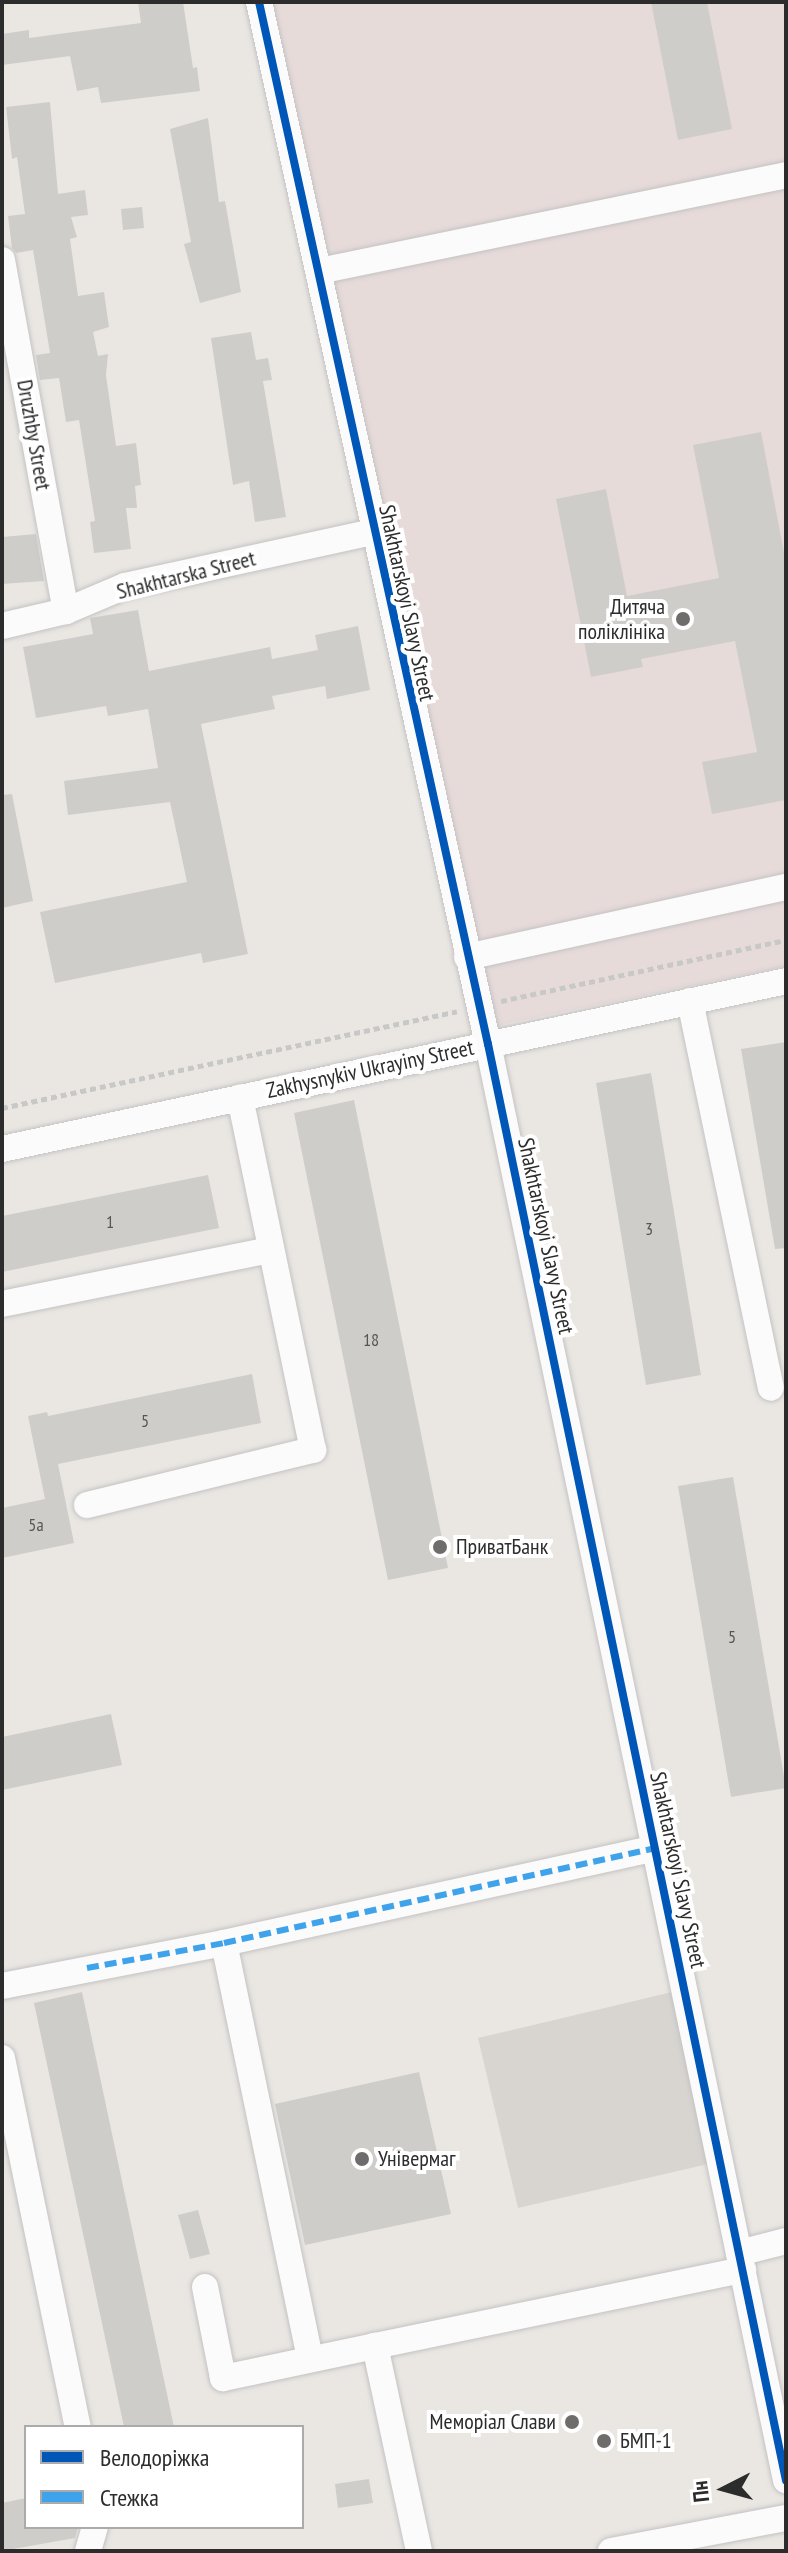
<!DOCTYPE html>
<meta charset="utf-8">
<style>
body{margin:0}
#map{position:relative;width:788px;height:2553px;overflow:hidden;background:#eae7e3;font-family:"PT Sans Narrow",sans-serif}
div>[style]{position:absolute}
.medical>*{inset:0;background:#e7dbda}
.plaza>*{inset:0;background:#d8d5d1}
.building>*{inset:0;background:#cfcdca}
.path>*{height:5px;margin-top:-2.5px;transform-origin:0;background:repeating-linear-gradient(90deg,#c8c8c7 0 6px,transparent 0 10px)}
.roads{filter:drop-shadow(0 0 2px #c4c3c3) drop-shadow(0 0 2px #c4c3c3)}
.minor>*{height:26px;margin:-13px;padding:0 13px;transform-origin:13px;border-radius:13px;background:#fcfbfb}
.quiet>*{height:6px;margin-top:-3px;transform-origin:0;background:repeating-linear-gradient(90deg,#3ea3eb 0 12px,transparent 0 18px)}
.cycleway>*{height:8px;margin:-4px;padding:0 4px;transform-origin:4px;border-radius:4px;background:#0057b8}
.dots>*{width:22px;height:22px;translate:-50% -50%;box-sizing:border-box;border:4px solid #fff;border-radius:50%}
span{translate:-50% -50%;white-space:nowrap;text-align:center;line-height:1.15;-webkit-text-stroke:8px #fff;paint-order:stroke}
.number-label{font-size:18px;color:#565655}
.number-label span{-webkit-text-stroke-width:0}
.street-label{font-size:22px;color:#2c2c2c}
.poi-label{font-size:22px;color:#2c2c2c}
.right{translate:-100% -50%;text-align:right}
.left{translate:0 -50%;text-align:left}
.frame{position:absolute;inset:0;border:4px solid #2c2c2c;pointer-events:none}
.legend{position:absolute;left:24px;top:2425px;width:280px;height:104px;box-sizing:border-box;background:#fff;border:2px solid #ababab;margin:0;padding:10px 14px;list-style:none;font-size:24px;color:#2c2c2c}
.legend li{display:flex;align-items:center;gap:16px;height:40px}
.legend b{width:40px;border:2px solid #ababab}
.north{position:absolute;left:684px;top:2449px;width:80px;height:80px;-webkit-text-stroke:6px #fff;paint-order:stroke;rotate:264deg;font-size:22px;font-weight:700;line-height:32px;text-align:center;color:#2c2c2c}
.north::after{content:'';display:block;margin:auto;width:28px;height:36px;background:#2c2c2c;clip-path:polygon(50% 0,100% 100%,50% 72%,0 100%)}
</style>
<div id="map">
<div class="medical">
<div style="clip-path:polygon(266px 2px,786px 2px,786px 966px,495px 1026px)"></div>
</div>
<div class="plaza">
<div style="clip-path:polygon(672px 1992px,708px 2164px,518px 2208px,478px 2038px)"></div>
</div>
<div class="building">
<div style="clip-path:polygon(138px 2px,183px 2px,193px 68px,197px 67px,200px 91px,101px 103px,98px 87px,77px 91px,70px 56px,2px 65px,2px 34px,29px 30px,29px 38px,141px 23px)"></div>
<div style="clip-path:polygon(651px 2px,707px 2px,732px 129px,678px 140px)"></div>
<div style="clip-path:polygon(50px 102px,58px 194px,85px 190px,88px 215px,71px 217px,77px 237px,70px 239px,78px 296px,104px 292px,109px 327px,93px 332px,98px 356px,108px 354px,106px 375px,116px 446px,136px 443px,141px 485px,135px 486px,137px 508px,126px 508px,131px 549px,94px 553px,90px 522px,95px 521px,79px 420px,66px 422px,59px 378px,40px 380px,36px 355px,50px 353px,33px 250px,16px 253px,12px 248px,8px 216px,25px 214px,17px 157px,12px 159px,6px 107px)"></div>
<div style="clip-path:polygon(208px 118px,219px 202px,225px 201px,241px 292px,200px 303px,184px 244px,191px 242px,170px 129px)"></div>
<div style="clip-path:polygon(142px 207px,144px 228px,123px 230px,121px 209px)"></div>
<div style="clip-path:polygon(251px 332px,256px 360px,268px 358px,272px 380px,263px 381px,286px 517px,255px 522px,249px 481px,233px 485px,211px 338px)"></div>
<div style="clip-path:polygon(761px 432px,786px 563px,786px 800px,712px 814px,702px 762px,757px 752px,735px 641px,641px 659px,643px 667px,591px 677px,556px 499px,606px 489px,627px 596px,719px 578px,693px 445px)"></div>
<div style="clip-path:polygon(36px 534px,44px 581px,2px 584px,2px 537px)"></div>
<div style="clip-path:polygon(138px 610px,149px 671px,270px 647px,272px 659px,318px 650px,315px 635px,358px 626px,370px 690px,327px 699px,325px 686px,272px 696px,275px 709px,201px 724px,248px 954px,203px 963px,201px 953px,55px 983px,40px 912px,187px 882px,170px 802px,68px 815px,64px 781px,158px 768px,148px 709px,108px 716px,106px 706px,36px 718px,23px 647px,93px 634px,90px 618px)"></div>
<div style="clip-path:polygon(12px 794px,33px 901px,2px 908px,2px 795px)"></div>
<div style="clip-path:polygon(786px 1042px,786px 1248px,775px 1249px,741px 1049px)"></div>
<div style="clip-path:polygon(651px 1073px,701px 1375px,646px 1385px,596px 1083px)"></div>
<div style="clip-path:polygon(354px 1100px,448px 1568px,388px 1580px,294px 1113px)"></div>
<div style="clip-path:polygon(208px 1175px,219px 1228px,2px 1272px,2px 1216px)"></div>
<div style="clip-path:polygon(252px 1374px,261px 1423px,58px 1464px,74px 1543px,2px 1558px,2px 1508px,45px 1499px,28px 1416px,47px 1412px,48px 1416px)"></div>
<div style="clip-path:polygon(733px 1477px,786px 1788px,731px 1797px,678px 1486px)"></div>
<div style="clip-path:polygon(111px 1714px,122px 1765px,2px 1790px,2px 1737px)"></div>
<div style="clip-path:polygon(82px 1992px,174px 2427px,124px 2427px,34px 2003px)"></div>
<div style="clip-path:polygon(419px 2072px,451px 2214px,305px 2245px,275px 2104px)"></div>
<div style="clip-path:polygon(198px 2210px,210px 2254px,190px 2259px,178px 2215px)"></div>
<div style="clip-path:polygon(369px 2479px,373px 2503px,338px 2508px,335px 2484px)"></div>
<div style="clip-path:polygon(26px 2498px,26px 2527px,78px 2527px,75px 2538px,2px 2551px,2px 2503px)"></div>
</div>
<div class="path">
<div style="left:501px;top:1001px;width:291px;rotate:-12.1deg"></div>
<div style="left:2px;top:1108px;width:465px;rotate:-12deg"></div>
</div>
<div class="roads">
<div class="minor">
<div style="left:259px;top:2px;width:1067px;rotate:77.61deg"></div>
<div style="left:488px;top:1044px;width:1467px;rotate:78.28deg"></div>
<div style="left:2px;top:260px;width:357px;rotate:79.7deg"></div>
<div style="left:319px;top:271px;width:477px;rotate:-11.6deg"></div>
<div style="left:2px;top:626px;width:66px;rotate:-13.2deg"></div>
<div style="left:66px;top:611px;width:64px;rotate:-23deg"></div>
<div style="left:125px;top:586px;width:254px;rotate:-12.3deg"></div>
<div style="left:467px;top:957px;width:327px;rotate:-12.4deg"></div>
<div style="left:690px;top:1001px;width:395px;rotate:78.2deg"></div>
<div style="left:2px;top:1149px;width:802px;rotate:-12.09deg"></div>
<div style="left:2px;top:1304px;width:273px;rotate:-11.4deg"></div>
<div style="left:87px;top:1505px;width:233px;rotate:-13.7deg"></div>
<div style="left:313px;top:1450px;width:360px;rotate:-101.7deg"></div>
<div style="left:224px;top:1943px;width:425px;rotate:78.3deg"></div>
<div style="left:2px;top:1986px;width:226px;rotate:-11deg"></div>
<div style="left:224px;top:1943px;width:441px;rotate:-12.4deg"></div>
<div style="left:2px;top:2058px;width:377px;rotate:78.4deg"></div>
<div style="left:739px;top:2253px;width:49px;rotate:-14.3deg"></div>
<div style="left:205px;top:2287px;width:93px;rotate:78.8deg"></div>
<div style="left:223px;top:2378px;width:155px;rotate:-11.9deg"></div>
<div style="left:88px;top:2551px;width:25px;rotate:-74deg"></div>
<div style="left:419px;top:2551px;width:210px;rotate:-102.1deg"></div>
<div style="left:375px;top:2346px;width:376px;rotate:-11.7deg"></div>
<div style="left:611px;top:2551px;width:178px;rotate:-10.7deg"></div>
</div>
</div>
<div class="quiet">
<div style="left:87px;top:1968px;width:139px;rotate:-10.3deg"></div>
<div style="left:224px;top:1943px;width:441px;rotate:-12.4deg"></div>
</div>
<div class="cycleway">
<div style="left:259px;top:2px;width:1067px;rotate:77.61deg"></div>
<div style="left:488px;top:1044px;width:1467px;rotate:78.28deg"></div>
</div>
<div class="dots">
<div style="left:683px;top:619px;background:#6e6d6c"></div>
<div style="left:440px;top:1547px;background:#6e6d6c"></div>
<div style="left:362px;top:2159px;background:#6e6d6c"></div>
<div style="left:572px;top:2422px;background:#6e6d6c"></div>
<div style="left:604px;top:2441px;background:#6e6d6c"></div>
</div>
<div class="number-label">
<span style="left:110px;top:1222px">1</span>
<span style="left:649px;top:1229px">3</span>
<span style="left:371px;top:1340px">18</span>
<span style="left:145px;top:1421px">5</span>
<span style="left:36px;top:1525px">5а</span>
<span style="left:732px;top:1637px">5</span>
</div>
<div class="street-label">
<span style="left:34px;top:435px;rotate:80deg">Druzhby Street</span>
<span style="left:186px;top:575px;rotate:-14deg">Shakhtarska Street</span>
<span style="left:407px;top:603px;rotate:78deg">Shakhtarskoyi Slavy Street</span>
<span style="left:370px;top:1069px;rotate:-12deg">Zakhysnykiv Ukrayiny Street</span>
<span style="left:546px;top:1236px;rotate:78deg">Shakhtarskoyi Slavy Street</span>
<span style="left:678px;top:1870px;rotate:78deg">Shakhtarskoyi Slavy Street</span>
</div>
<div class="poi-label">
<span class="right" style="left:665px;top:619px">Дитяча<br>поліклініка</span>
<span class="left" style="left:456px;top:1547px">ПриватБанк</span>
<span class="left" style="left:378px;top:2159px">Універмаг</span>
<span class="right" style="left:556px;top:2422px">Меморіал Слави</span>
<span class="left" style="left:620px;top:2441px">БМП-1</span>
</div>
<div class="frame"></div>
<ul class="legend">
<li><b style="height:10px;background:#0057b8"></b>Велодоріжка</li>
<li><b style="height:10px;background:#3ea3eb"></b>Стежка</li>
</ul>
<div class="north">Пн</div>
</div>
